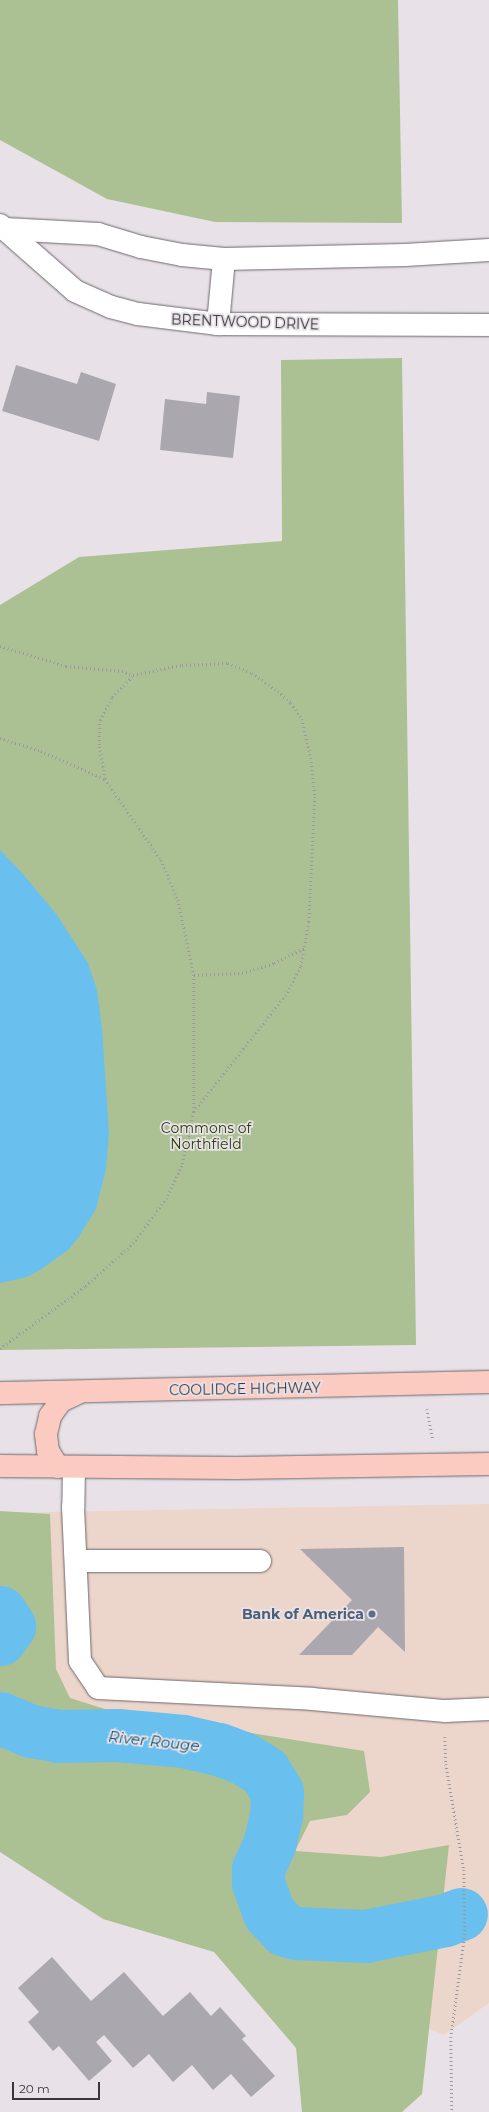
<!DOCTYPE html>
<style>
body{margin:0}
#map{position:relative;width:489px;height:2112px;overflow:hidden;background:#e8e2e8;font-family:Montserrat,sans-serif}
div>[style]{position:absolute}
.commercial>*{inset:0;background:#ecd5ca}
.green>*{inset:0;background:#acc193}
.water>*{inset:0;background:#69bfed}
.river>*{height:53px;margin:-26.5px;padding:0 26.5px;transform-origin:26.5px;border-radius:26.5px;background:#69bfed}
.building>*{inset:0;background:#aba7ae}
.path>*{height:2.5px;margin-top:-1.25px;transform-origin:0;background:repeating-linear-gradient(90deg,#9c989c 0 1px,transparent 0 4px)}
.roads{filter:drop-shadow(0 0 1px #6d676c) drop-shadow(0 0 1px #6d676c)}
.minor>*{height:22px;margin:-11px;padding:0 11px;transform-origin:11px;border-radius:11px;background:#fff}
.major>*{height:22px;margin:-11px;padding:0 11px;transform-origin:11px;border-radius:11px;background:#fbcbc1}
.dots>*{width:11px;height:11px;translate:-50% -50%;box-sizing:border-box;border:2px solid #e8e2e8;border-radius:50%}
span{translate:-50% -50%;white-space:nowrap;text-align:center;line-height:1.15;-webkit-text-stroke:3.5px #e8e2e8;paint-order:stroke}
.street-label{font-size:14px;color:#393739}
.park-label{font-size:14px;color:#2c4009}
.service-label{font-size:14px;color:#4e5e75;font-weight:700}
.right{translate:-100% -50%;text-align:right}
.water-label{font-size:15px;color:#0c5271;font-style:italic}
.scale{position:absolute;left:12px;top:2082px;width:88px;height:18px;box-sizing:border-box;border:2px solid #393739;border-top:0;padding-left:5px;font-size:12px;line-height:14px;white-space:nowrap;color:#393739;-webkit-text-stroke:3px #e8e2e8;paint-order:stroke}
</style>
<div id="map">
<div class="commercial">
<div style="clip-path:polygon(489px 1504px,489px 2003px,444px 2035px,0 1841px,0 1513px)"></div>
</div>
<div class="green">
<div style="clip-path:polygon(0 0,398px 0,402px 223px,215px 222px,107px 199px,0 140px)"></div>
<div style="clip-path:polygon(402px 358px,416px 1345px,0 1350px,0 605px,79px 557px,282px 541px,281px 360px)"></div>
<div style="clip-path:polygon(0 1511px,50px 1514px,56px 1669px,70px 1698px,108px 1710px,364px 1751px,370px 1792px,347px 1815px,310px 1821px,295px 1851px,381px 1857px,449px 1845px,422px 2094px,402px 2112px,302px 2112px,296px 2048px,214px 1952px,103px 1919px,0 1852px)"></div>
</div>
<div class="water">
<div style="clip-path:polygon(0 850px,23px 874px,57px 915px,88px 963px,97px 990px,102px 1029px,109px 1133px,106px 1169px,96px 1209px,78px 1238px,68px 1250px,40px 1270px,27px 1277px,0 1283px)"></div>
</div>
<div class="river">
<div style="left:0;top:1612px;width:17px;rotate:57deg"></div>
<div style="left:9px;top:1626px;width:16px;rotate:125deg"></div>
<div style="left:0;top:1718px;width:34px;rotate:23deg"></div>
<div style="left:31px;top:1731px;width:28px;rotate:10deg"></div>
<div style="left:59px;top:1736px;width:58px;rotate:-1deg"></div>
<div style="left:117px;top:1735px;width:66px;rotate:5.2deg"></div>
<div style="left:183px;top:1741px;width:37px;rotate:13deg"></div>
<div style="left:219px;top:1749px;width:26px;rotate:21deg"></div>
<div style="left:243px;top:1758px;width:26px;rotate:32deg"></div>
<div style="left:265px;top:1772px;width:23px;rotate:59deg"></div>
<div style="left:277px;top:1792px;width:23px;rotate:92deg"></div>
<div style="left:276px;top:1815px;width:28px;rotate:103deg"></div>
<div style="left:270px;top:1842px;width:30px;rotate:114deg"></div>
<div style="left:258px;top:1869px;width:14px;rotate:90deg"></div>
<div style="left:258px;top:1883px;width:32px;rotate:70deg"></div>
<div style="left:269px;top:1913px;width:23px;rotate:47deg"></div>
<div style="left:285px;top:1930px;width:11px;rotate:15deg"></div>
<div style="left:296px;top:1933px;width:69px;rotate:2.5deg"></div>
<div style="left:365px;top:1936px;width:82px;rotate:-11.3deg"></div>
<div style="left:445px;top:1920px;width:17px;rotate:-21deg"></div>
</div>
<div class="building">
<div style="clip-path:polygon(16px 365px,77px 384px,81px 372px,116px 384px,99px 441px,2px 411px)"></div>
<div style="clip-path:polygon(207px 392px,240px 396px,233px 458px,160px 450px,165px 399px,206px 404px)"></div>
<div style="clip-path:polygon(404px 1547px,405px 1652px,378px 1627px,352px 1655px,299px 1655px,352px 1600px,300px 1549px)"></div>
<div style="clip-path:polygon(52px 1957px,91px 2001px,124px 1972px,163px 2016px,190px 1992px,211px 2016px,220px 2007px,246px 2036px,242px 2039px,275px 2076px,251px 2097px,231px 2074px,213px 2090px,192px 2065px,173px 2082px,149px 2054px,133px 2068px,104px 2035px,96px 2042px,112px 2061px,89px 2081px,59px 2046px,53px 2051px,28px 2022px,39px 2012px,18px 1988px)"></div>
</div>
<div class="path">
<div style="left:0;top:646px;width:69px;rotate:16.9deg"></div>
<div style="left:66px;top:666px;width:56px;rotate:5.1deg"></div>
<div style="left:122px;top:671px;width:12px;rotate:20deg"></div>
<div style="left:0;top:738px;width:43px;rotate:17.6deg"></div>
<div style="left:41px;top:751px;width:70px;rotate:23.6deg"></div>
<div style="left:105px;top:779px;width:98px;rotate:55.3deg"></div>
<div style="left:161px;top:860px;width:43px;rotate:67deg"></div>
<div style="left:178px;top:900px;width:77px;rotate:78deg"></div>
<div style="left:194px;top:975px;width:137px;rotate:90deg"></div>
<div style="left:194px;top:1112px;width:55px;rotate:102.5deg"></div>
<div style="left:182px;top:1166px;width:35px;rotate:115deg"></div>
<div style="left:167px;top:1198px;width:56px;rotate:126.3deg"></div>
<div style="left:134px;top:1243px;width:66px;rotate:138.1deg"></div>
<div style="left:85px;top:1287px;width:105px;rotate:143.9deg"></div>
<div style="left:105px;top:779px;width:35px;rotate:-100deg"></div>
<div style="left:99px;top:745px;width:25px;rotate:-88deg"></div>
<div style="left:100px;top:720px;width:26px;rotate:-62deg"></div>
<div style="left:112px;top:697px;width:30px;rotate:-46deg"></div>
<div style="left:133px;top:675px;width:50px;rotate:-11.5deg"></div>
<div style="left:182px;top:665px;width:46px;rotate:-2.5deg"></div>
<div style="left:228px;top:663px;width:26px;rotate:23deg"></div>
<div style="left:252px;top:673px;width:32px;rotate:35deg"></div>
<div style="left:278px;top:691px;width:18px;rotate:43deg"></div>
<div style="left:291px;top:703px;width:19px;rotate:55deg"></div>
<div style="left:302px;top:719px;width:40px;rotate:77deg"></div>
<div style="left:311px;top:758px;width:39px;rotate:84deg"></div>
<div style="left:315px;top:797px;width:125px;rotate:92.7deg"></div>
<div style="left:309px;top:922px;width:46px;rotate:100.1deg"></div>
<div style="left:301px;top:967px;width:32px;rotate:118deg"></div>
<div style="left:286px;top:995px;width:149px;rotate:128.2deg"></div>
<div style="left:194px;top:975px;width:48px;rotate:-2.4deg"></div>
<div style="left:242px;top:973px;width:34px;rotate:-17deg"></div>
<div style="left:274px;top:963px;width:34px;rotate:-26deg"></div>
<div style="left:427px;top:1409px;width:31px;rotate:79deg"></div>
<div style="left:445px;top:1737px;width:27px;rotate:88deg"></div>
<div style="left:446px;top:1764px;width:108px;rotate:80.4deg"></div>
<div style="left:464px;top:1870px;width:64px;rotate:89.1deg"></div>
<div style="left:465px;top:1934px;width:104px;rotate:97.7deg"></div>
<div style="left:451px;top:2037px;width:75px;rotate:89.2deg"></div>
</div>
<div class="roads">
<div class="minor">
<div style="left:0;top:225px;width:100px;rotate:41.3deg"></div>
<div style="left:75px;top:291px;width:39px;rotate:24deg"></div>
<div style="left:111px;top:307px;width:28px;rotate:15deg"></div>
<div style="left:138px;top:314px;width:81px;rotate:7.1deg"></div>
<div style="left:218px;top:324px;width:271px;rotate:0.2deg"></div>
<div style="left:5px;top:229px;width:93px;rotate:3.1deg"></div>
<div style="left:98px;top:234px;width:45px;rotate:16.8deg"></div>
<div style="left:141px;top:247px;width:42px;rotate:11deg"></div>
<div style="left:182px;top:255px;width:42px;rotate:5.4deg"></div>
<div style="left:224px;top:259px;width:181px;rotate:-1.3deg"></div>
<div style="left:405px;top:255px;width:84px;rotate:-3.4deg"></div>
<div style="left:218px;top:324px;width:65px;rotate:-84.7deg"></div>
<div style="left:74px;top:1468px;width:39px;rotate:91deg"></div>
<div style="left:73px;top:1507px;width:154px;rotate:87.4deg"></div>
<div style="left:80px;top:1661px;width:32px;rotate:56deg"></div>
<div style="left:98px;top:1688px;width:214px;rotate:2.9deg"></div>
<div style="left:312px;top:1699px;width:134px;rotate:5.2deg"></div>
<div style="left:445px;top:1711px;width:44px;rotate:-2.6deg"></div>
<div style="left:76px;top:1561px;width:184px"></div>
</div>
<div class="major">
<div style="left:0;top:1393px;width:489px;rotate:-1.3deg"></div>
<div style="left:0;top:1466px;width:236px;rotate:0.5deg"></div>
<div style="left:236px;top:1468px;width:253px;rotate:-0.9deg"></div>
<div style="left:58px;top:1467px;width:19px;rotate:-122deg"></div>
<div style="left:48px;top:1451px;width:17px;rotate:-97deg"></div>
<div style="left:46px;top:1434px;width:18px;rotate:-77deg"></div>
<div style="left:50px;top:1416px;width:19px;rotate:-54deg"></div>
<div style="left:61px;top:1401px;width:21px;rotate:-25deg"></div>
</div>
</div>
<div class="dots">
<div style="left:372px;top:1614px;background:#5c6f8a"></div>
</div>
<div class="street-label">
<span style="left:245px;top:322px;rotate:2deg">BRENTWOOD DRIVE</span>
<span style="left:245px;top:1389px;rotate:-1deg">COOLIDGE HIGHWAY</span>
</div>
<div class="park-label">
<span style="left:206px;top:1136px">Commons of<br>Northfield</span>
</div>
<div class="service-label">
<span class="right" style="left:364px;top:1614px">Bank of America</span>
</div>
<div class="water-label">
<span style="left:154px;top:1741px;rotate:6deg">River Rouge</span>
</div>
<div class="scale">20 m</div>
</div>
